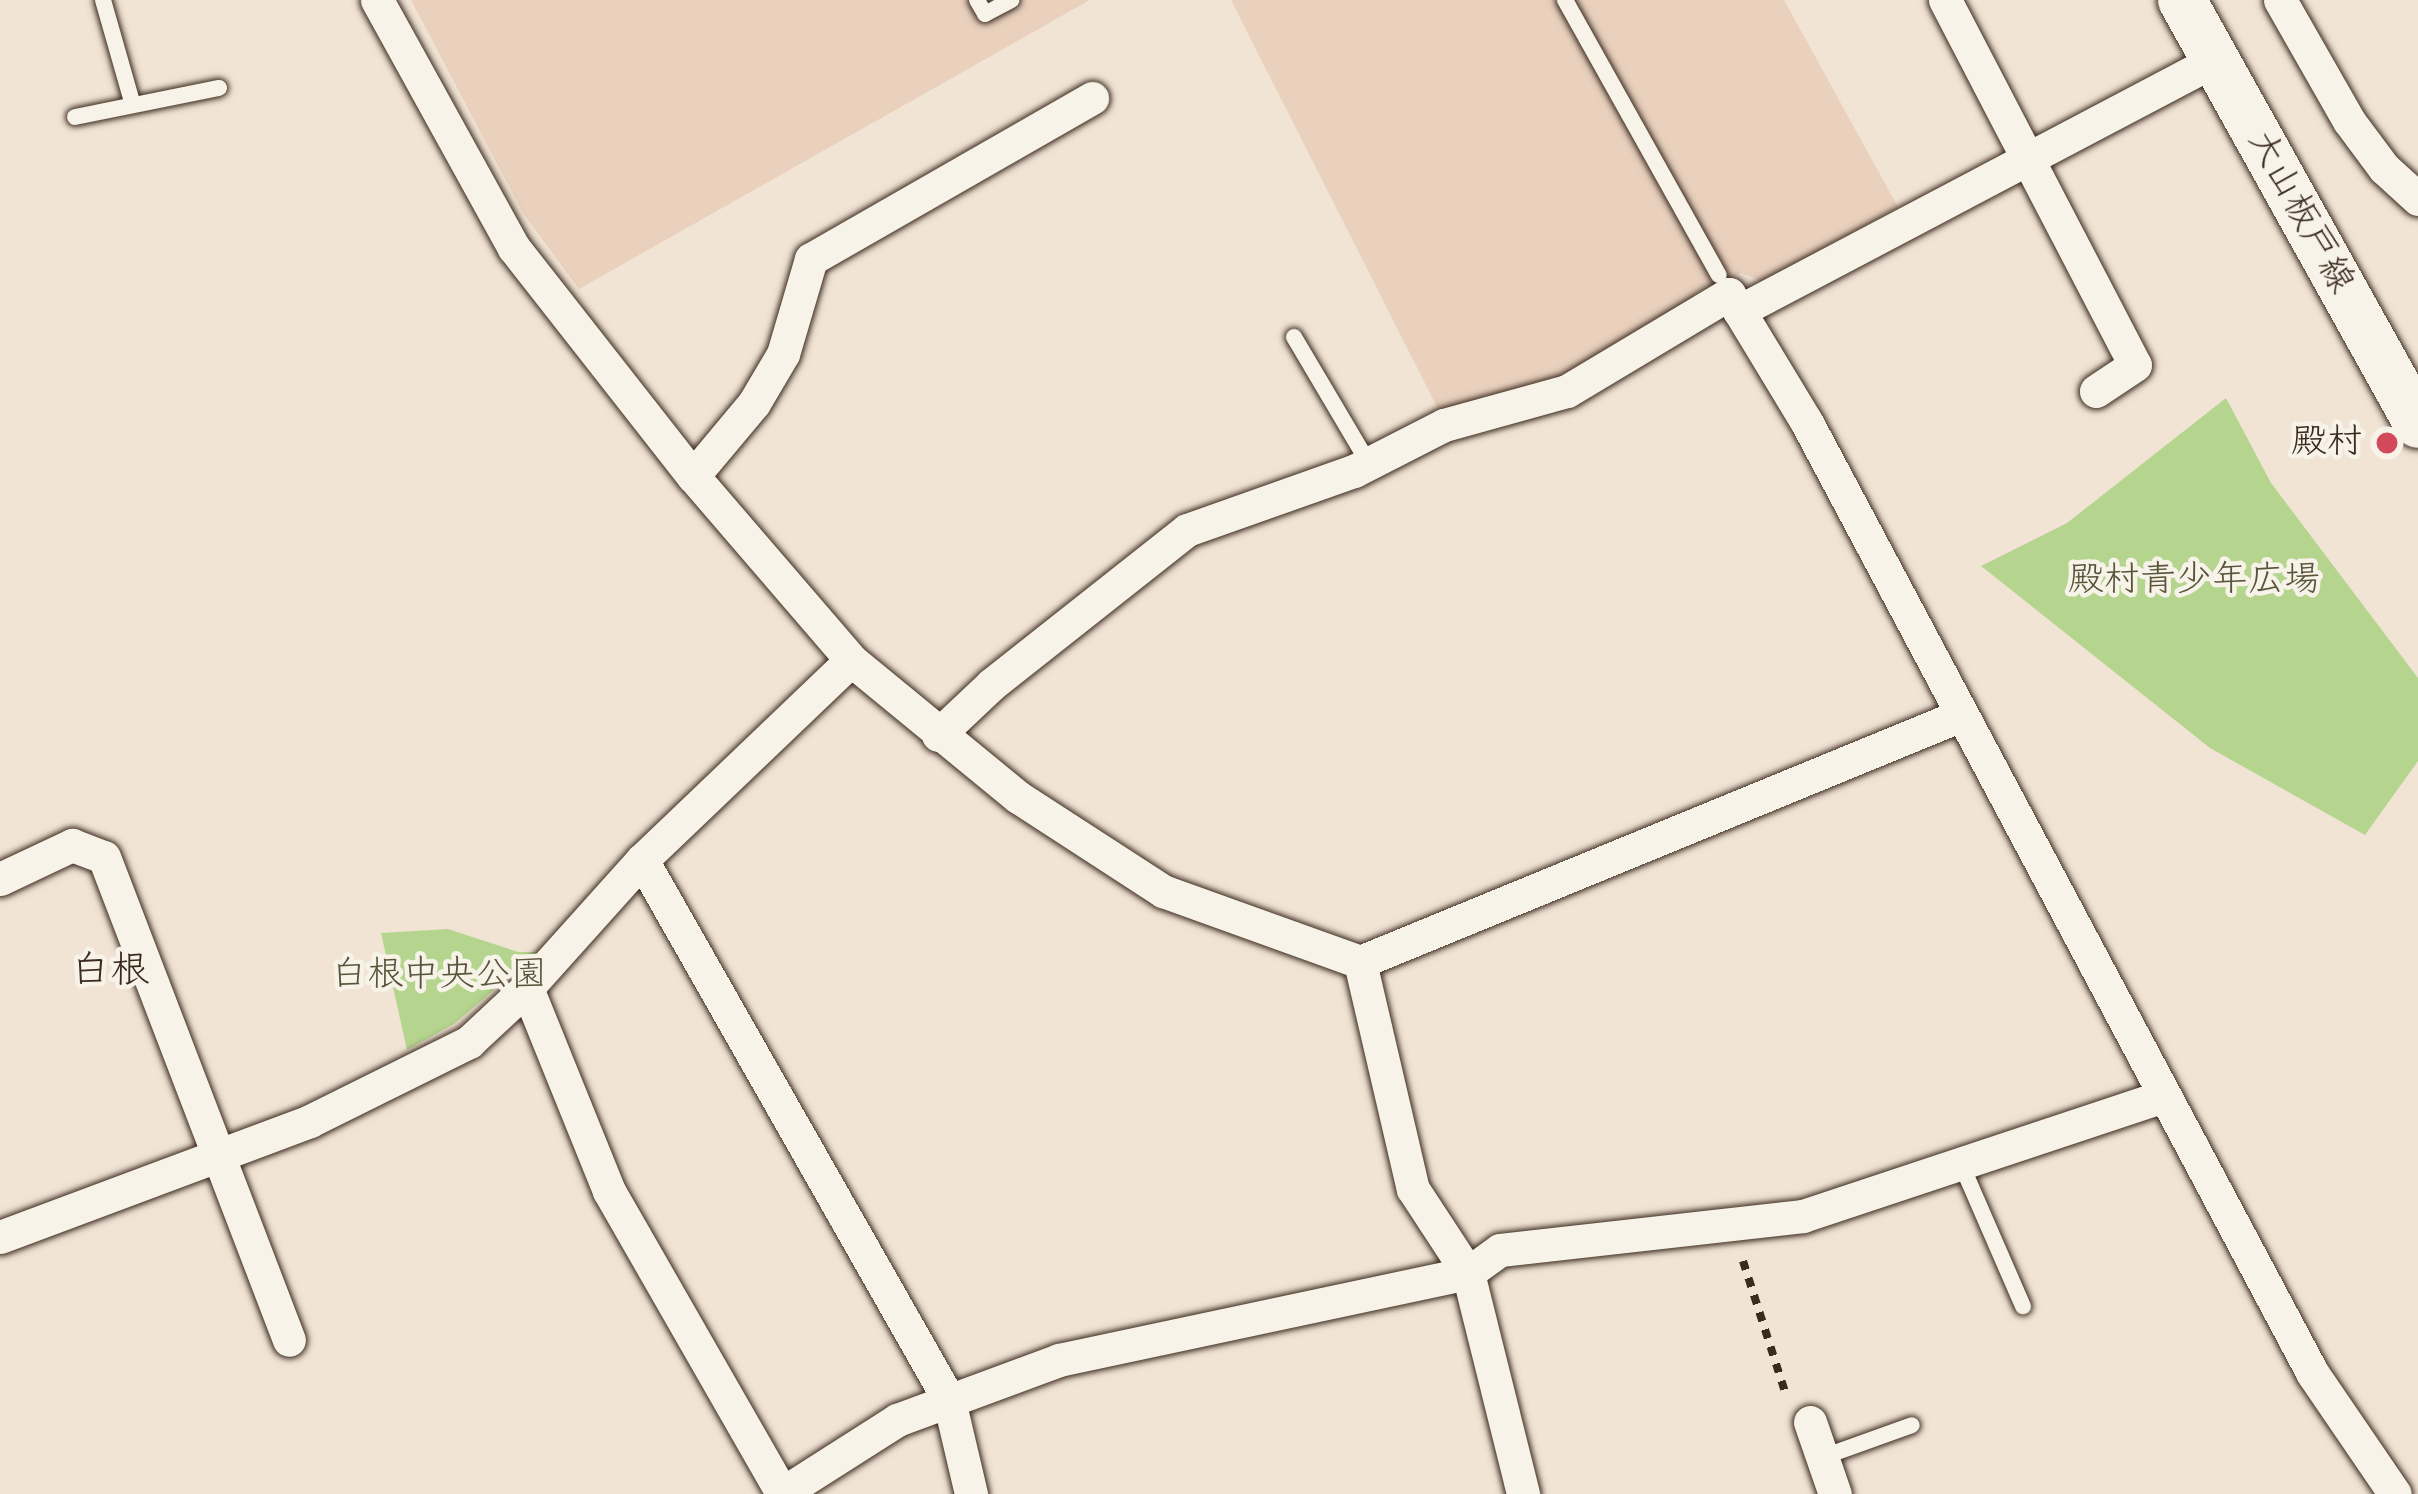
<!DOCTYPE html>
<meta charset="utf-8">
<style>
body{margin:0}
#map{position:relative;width:2418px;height:1494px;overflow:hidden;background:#f1e4d5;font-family:Kalam,"Klee One",sans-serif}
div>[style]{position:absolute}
.built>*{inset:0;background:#e9d1be}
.green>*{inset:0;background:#b5d58f}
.path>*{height:8px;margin-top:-4px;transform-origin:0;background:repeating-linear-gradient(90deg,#3b2a1e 0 9px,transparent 0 18px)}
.roads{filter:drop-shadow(0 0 3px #3b2a1e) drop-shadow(0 0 3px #3b2a1e)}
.lane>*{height:16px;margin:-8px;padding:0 8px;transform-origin:8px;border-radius:8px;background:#f7f3e8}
.street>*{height:33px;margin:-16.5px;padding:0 16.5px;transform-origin:16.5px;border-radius:16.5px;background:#f7f3e8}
.secondary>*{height:48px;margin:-24px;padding:0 24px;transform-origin:24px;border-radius:24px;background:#f7f3e8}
.dots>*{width:33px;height:33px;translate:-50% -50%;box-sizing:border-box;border:6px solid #f7f3e8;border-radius:50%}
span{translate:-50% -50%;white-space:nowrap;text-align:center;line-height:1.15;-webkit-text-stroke:9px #f7f3e8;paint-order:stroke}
.street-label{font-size:36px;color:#3b2a1e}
.poi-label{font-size:36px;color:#3b2a1e}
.right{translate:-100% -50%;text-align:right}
.park-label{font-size:36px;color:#5a553a}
.neighbourhood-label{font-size:39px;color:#3b2a1e}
</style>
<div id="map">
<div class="built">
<div style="clip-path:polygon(411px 0,1090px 0,579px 289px,523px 213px)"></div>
<div style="clip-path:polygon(1231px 0,1784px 0,1898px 207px,1762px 281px,1741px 273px,1694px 293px,1697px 300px,1566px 376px,1440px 413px)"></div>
</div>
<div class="green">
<div style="clip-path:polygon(2226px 398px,2271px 483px,2418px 678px,2418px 761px,2365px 835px,2210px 748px,1981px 566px,2067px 523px)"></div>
<div style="clip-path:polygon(448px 929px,518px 952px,538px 952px,454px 1024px,407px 1050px,381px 933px)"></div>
</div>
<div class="path">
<div style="left:1743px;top:1261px;width:141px;rotate:72.2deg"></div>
</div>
<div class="roads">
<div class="lane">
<div style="left:103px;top:0;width:109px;rotate:74.1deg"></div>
<div style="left:977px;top:0;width:16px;rotate:60deg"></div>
<div style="left:985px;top:14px;width:30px;rotate:-28deg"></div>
<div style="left:1565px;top:0;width:315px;rotate:60.8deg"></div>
<div style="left:75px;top:117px;width:147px;rotate:-11.4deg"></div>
<div style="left:1294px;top:337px;width:147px;rotate:59.4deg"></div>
<div style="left:1962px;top:1166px;width:153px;rotate:66.5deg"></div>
<div style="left:1826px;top:1456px;width:91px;rotate:-19.8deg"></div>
</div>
<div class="street">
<div style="left:377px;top:0;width:283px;rotate:61.1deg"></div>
<div style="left:514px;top:248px;width:290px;rotate:51.9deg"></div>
<div style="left:693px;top:476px;width:243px;rotate:49.3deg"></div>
<div style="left:851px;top:660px;width:216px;rotate:39.4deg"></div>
<div style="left:1018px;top:797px;width:173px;rotate:33deg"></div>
<div style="left:1163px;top:891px;width:209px;rotate:19.8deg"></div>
<div style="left:1360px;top:962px;width:233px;rotate:76.9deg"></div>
<div style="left:1413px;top:1189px;width:100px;rotate:56.8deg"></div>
<div style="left:1468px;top:1273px;width:228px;rotate:76deg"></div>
<div style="left:1945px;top:0;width:411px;rotate:62.5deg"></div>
<div style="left:2135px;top:365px;width:47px;rotate:146.3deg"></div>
<div style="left:2280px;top:0;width:139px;rotate:60.3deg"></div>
<div style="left:2349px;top:121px;width:59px;rotate:53.3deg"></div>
<div style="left:2384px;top:168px;width:46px;rotate:42.4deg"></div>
<div style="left:1739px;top:311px;width:538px;rotate:-27.8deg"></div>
<div style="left:693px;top:476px;width:95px;rotate:-50.1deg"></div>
<div style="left:754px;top:403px;width:57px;rotate:-59.4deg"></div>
<div style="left:783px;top:354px;width:99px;rotate:-73.6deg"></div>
<div style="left:811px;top:259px;width:324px;rotate:-29.8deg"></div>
<div style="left:938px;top:735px;width:74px;rotate:-43.4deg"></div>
<div style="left:992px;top:684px;width:248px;rotate:-38.3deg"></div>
<div style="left:1187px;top:530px;width:177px;rotate:-19.5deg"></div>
<div style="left:1354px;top:471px;width:101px;rotate:-27.1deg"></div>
<div style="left:1444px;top:425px;width:128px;rotate:-15.5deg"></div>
<div style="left:1567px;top:391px;width:189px;rotate:-30.9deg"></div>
<div style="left:1729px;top:294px;width:149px;rotate:58.8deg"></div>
<div style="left:1806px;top:421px;width:1079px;rotate:61.99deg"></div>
<div style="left:2313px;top:1374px;width:145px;rotate:55.7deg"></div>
<div style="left:642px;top:860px;width:621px;rotate:60.38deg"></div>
<div style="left:949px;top:1400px;width:97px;rotate:76.8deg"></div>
<div style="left:0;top:879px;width:80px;rotate:-25.3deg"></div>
<div style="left:72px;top:845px;width:34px;rotate:21deg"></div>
<div style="left:104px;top:857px;width:517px;rotate:69.04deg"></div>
<div style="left:1360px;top:962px;width:648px;rotate:-22.33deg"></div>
<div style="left:527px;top:988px;width:219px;rotate:68deg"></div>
<div style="left:609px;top:1191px;width:348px;rotate:60.2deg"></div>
<div style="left:0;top:1237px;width:331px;rotate:-20.5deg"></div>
<div style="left:310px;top:1121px;width:178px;rotate:-26.4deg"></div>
<div style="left:469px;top:1042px;width:79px;rotate:-43deg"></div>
<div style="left:527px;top:988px;width:172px;rotate:-48.1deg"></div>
<div style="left:642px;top:860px;width:289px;rotate:-43.7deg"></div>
<div style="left:1810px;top:1422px;width:76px;rotate:70.9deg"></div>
<div style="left:781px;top:1494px;width:138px;rotate:-32.5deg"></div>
<div style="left:897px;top:1420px;width:173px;rotate:-20.3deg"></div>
<div style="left:1059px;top:1360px;width:418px;rotate:-12deg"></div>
<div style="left:1468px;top:1273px;width:39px;rotate:-36deg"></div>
<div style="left:1500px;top:1250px;width:305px;rotate:-6.4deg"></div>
<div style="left:1803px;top:1216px;width:380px;rotate:-18.4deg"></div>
</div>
<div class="secondary">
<div style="left:2182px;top:0;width:485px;rotate:60.9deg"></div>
</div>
</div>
<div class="dots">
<div style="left:2387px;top:443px;background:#d1495b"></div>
</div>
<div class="street-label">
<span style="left:2300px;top:212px;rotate:61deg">大山板戸線</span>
</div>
<div class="poi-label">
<span class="right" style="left:2363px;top:443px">殿村</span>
</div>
<div class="park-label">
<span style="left:2194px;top:581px">殿村青少年広場</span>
<span style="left:439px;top:976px">白根中央公園</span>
</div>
<div class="neighbourhood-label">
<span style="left:110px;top:972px">白根</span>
</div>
</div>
